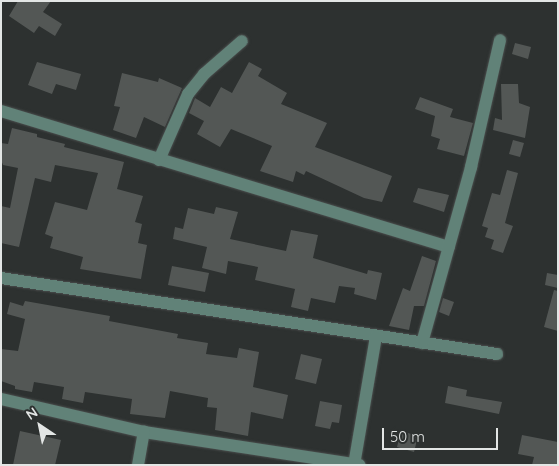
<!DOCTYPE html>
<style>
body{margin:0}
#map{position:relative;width:559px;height:466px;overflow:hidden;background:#2d3130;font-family:Quicksand,sans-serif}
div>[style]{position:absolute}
.building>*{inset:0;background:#535755}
.roads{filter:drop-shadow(0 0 1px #4a4e4d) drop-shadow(0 0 1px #4a4e4d)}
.minor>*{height:12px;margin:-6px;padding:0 6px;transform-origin:6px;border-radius:6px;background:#618278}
span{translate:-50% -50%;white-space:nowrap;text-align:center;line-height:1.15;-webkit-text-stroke:4px #2d3130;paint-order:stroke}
.frame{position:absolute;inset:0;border:2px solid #e3e6e5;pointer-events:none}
.north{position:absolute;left:15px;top:401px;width:50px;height:50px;-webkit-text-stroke:4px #2d3130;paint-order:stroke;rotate:326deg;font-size:14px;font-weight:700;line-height:20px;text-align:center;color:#e3e6e5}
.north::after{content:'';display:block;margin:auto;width:18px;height:22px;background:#e3e6e5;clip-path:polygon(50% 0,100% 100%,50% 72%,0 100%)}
.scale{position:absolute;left:382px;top:428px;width:116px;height:22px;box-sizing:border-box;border:2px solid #e3e6e5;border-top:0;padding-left:6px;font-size:15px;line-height:18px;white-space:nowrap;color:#e3e6e5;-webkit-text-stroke:4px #2d3130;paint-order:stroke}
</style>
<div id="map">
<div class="building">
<div style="clip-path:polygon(18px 1px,51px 1px,43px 12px,62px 24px,55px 36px,39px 26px,34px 33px,9px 16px)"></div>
<div style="clip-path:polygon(515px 43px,531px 47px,528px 59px,512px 54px)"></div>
<div style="clip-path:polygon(37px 62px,81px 74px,76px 90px,56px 84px,52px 94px,28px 85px)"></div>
<div style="clip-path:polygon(249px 62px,262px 69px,258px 76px,287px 93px,281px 104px,327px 123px,315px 147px,392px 176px,382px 202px,364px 198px,306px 171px,304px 175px,296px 171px,293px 182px,260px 171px,272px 146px,231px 129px,220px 147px,197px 134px,204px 121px,189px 113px,195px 98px,210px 107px,221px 87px,232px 93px)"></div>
<div style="clip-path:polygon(122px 73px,158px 82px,159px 78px,182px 88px,165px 127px,144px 117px,136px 138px,113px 130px,120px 107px,114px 106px)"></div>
<div style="clip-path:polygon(501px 84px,518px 84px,519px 103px,530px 107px,525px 138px,493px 130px,495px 118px,502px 120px)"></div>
<div style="clip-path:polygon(420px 97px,453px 109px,450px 117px,473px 123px,464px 156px,437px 149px,440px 139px,431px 136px,435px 116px,415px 109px)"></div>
<div style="clip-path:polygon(12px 128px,37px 134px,37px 137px,65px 144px,64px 147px,124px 162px,117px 189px,143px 196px,135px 222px,142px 224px,138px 243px,147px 245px,141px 279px,80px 269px,83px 257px,50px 248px,53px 237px,45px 234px,55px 202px,87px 210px,98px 173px,55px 165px,51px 182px,35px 178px,19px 247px,1px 243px,1px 206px,10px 208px,18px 168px,3px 165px,1px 160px,1px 143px,8px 144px)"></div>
<div style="clip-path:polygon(513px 140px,524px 143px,520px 157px,509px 154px)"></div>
<div style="clip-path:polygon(507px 170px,518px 173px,505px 223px,513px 226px,503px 253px,491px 249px,494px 240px,485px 237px,488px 228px,482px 226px,492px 193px,500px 195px)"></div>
<div style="clip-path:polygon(418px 188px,449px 195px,444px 212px,413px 202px)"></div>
<div style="clip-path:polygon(216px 207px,238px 212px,230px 239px,286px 251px,291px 230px,318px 235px,313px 258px,367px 274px,368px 270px,382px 273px,376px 300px,354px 294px,355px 288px,339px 286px,335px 303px,311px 298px,308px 311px,291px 307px,295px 289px,255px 280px,258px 267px,228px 261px,226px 274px,202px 268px,207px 247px,173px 239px,175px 227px,183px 229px,188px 208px,214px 214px)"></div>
<div style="clip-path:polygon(422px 256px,436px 261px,424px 306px,414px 306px,409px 330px,389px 326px,403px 288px,410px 291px)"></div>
<div style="clip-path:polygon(172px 266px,209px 273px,205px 292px,168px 285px)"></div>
<div style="clip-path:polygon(547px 273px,558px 275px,558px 288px,545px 285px)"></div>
<div style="clip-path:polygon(554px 290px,558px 291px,558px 331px,544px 327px)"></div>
<div style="clip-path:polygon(443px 298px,454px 302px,449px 316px,439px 312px)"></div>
<div style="clip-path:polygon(25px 301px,110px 316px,109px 321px,178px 334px,177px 338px,208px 343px,206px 354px,237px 358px,239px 348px,259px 352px,253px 387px,288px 395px,283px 419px,251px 412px,248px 436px,215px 430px,217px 408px,207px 407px,208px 398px,170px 391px,165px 418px,130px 414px,132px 399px,85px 392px,83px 403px,62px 399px,64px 387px,34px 382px,32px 392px,15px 389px,15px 386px,1px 381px,1px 349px,18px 351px,25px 319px,7px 314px,10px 302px,23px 306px)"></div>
<div style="clip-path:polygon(301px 354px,322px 359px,316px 384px,295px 379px)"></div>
<div style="clip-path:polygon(448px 386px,467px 390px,466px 396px,502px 402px,499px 414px,445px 403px)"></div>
<div style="clip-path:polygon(320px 401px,342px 405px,339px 423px,332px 422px,330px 429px,315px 426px)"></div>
<div style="clip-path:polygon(20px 431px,61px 440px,55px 465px,13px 465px)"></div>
<div style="clip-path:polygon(401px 431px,418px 436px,414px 452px,397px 447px)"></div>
<div style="clip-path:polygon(522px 435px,558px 442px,558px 465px,532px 465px,534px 457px,518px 454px)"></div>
</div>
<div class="roads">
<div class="minor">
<div style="left:1px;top:111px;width:468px;rotate:16.9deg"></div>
<div style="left:159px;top:160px;width:72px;rotate:-66.3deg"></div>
<div style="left:188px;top:94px;width:26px;rotate:-51deg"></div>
<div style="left:204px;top:74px;width:50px;rotate:-41deg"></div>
<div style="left:1px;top:278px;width:502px;rotate:8.71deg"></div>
<div style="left:422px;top:343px;width:183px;rotate:-74.4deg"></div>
<div style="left:471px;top:167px;width:130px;rotate:-77.1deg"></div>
<div style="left:1px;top:399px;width:147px;rotate:13deg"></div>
<div style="left:144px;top:432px;width:218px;rotate:8.7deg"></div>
<div style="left:138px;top:465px;width:34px;rotate:-80deg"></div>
<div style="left:354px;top:465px;width:131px;rotate:-80.3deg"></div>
</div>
</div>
<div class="frame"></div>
<div class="north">N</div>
<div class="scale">50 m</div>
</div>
